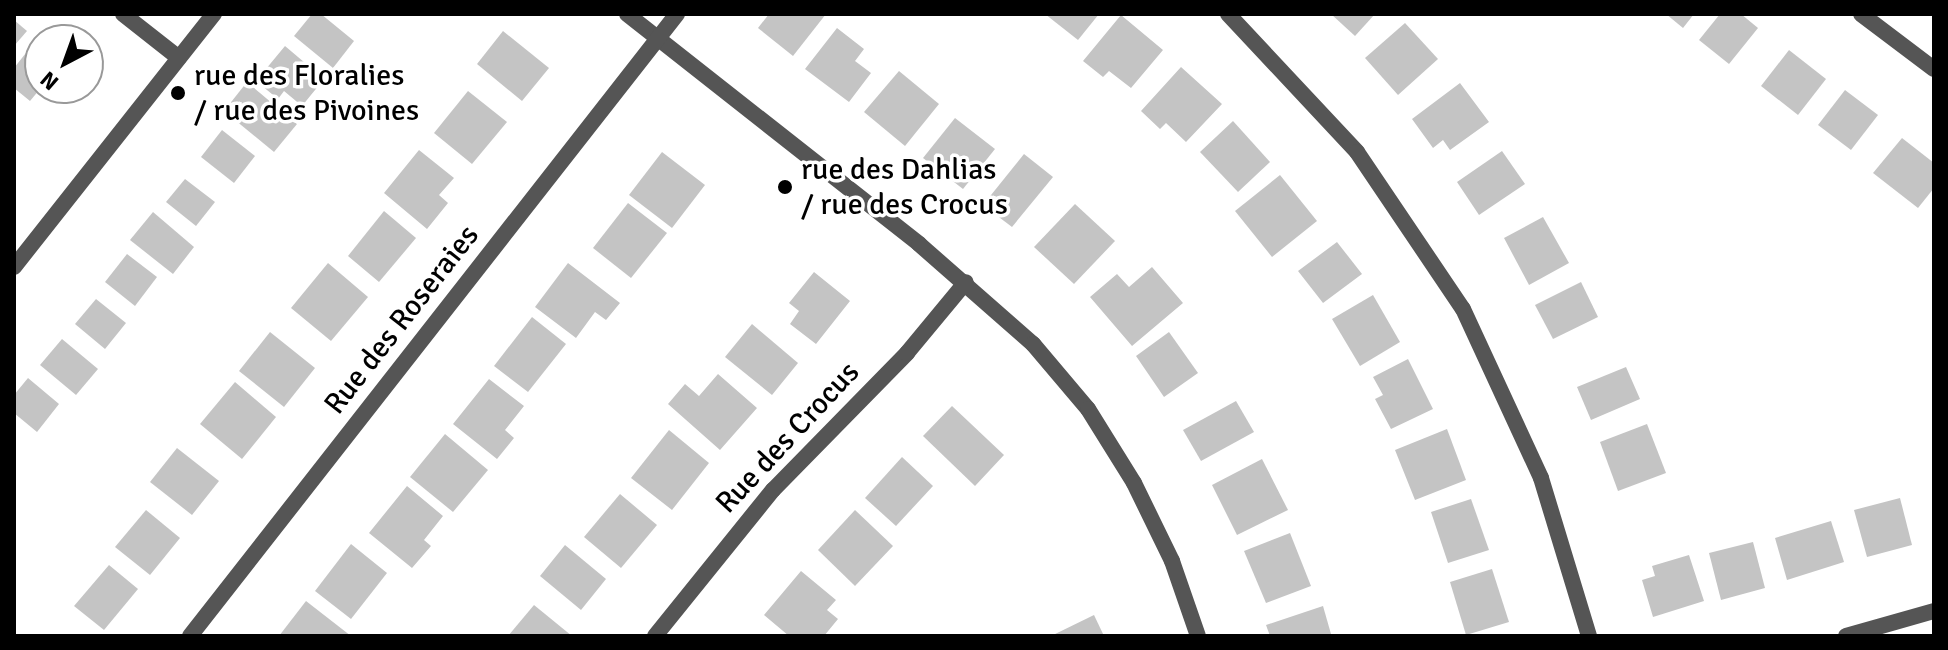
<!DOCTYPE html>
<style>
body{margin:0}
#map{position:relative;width:1948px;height:650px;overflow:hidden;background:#fff;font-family:Signika,sans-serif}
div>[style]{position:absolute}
.building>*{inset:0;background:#c4c4c4}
.minor>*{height:16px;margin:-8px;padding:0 8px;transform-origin:8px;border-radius:8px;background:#555}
.dots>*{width:22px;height:22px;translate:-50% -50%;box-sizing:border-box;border:4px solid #fff;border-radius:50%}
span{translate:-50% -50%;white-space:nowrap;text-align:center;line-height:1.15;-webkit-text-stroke:7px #fff;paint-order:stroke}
.poi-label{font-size:30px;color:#000}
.left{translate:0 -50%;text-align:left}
.street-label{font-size:30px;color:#000}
.frame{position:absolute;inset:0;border:16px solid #000;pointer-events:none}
.north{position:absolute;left:24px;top:24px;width:80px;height:80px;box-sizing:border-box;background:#fff;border:2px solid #999;border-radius:50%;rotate:221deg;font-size:22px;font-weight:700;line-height:32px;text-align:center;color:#000}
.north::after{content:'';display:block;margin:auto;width:28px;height:36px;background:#000;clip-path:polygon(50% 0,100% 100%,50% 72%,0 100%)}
</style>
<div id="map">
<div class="building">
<div style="clip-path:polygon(312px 14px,321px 14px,354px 41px,333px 68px,294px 36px)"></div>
<div style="clip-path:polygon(769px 14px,826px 14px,793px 56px,758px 28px)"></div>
<div style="clip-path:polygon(1045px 14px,1099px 14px,1078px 40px)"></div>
<div style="clip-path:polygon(1331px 14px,1375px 14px,1355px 36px)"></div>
<div style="clip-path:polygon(1666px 14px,1694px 14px,1683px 28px)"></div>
<div style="clip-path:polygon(1720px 14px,1741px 14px,1758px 28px,1729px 64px,1699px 40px)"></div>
<div style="clip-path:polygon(1121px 15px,1163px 50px,1131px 88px,1109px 71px,1103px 77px,1083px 61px)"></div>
<div style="clip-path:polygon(14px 20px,27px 31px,14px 46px)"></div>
<div style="clip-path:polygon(1405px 23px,1438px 59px,1398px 95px,1365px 58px)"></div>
<div style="clip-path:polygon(837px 28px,864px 49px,855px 61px,871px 73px,849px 102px,805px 69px)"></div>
<div style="clip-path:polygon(503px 31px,549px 68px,522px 101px,477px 64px)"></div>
<div style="clip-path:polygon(41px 34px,48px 40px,40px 40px,40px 89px,30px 101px,14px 88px,14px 68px)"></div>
<div style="clip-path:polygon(285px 46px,324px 79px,302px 106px,284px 91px,278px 99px,256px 81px)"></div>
<div style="clip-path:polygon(1789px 50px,1826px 79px,1798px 115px,1761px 86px)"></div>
<div style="clip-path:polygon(1181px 67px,1222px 104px,1186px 142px,1166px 123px,1160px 129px,1141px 111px)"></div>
<div style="clip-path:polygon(899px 71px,939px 104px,905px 146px,864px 112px)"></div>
<div style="clip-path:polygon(247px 82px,297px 124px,274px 152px,224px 111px)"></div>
<div style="clip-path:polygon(1460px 83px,1489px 122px,1450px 150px,1443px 140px,1433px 148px,1412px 119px)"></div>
<div style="clip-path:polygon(1845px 90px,1878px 115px,1851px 150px,1818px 125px)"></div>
<div style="clip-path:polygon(468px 91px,507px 122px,472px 164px,434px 133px)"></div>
<div style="clip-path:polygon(955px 118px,995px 149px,963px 189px,923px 158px)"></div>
<div style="clip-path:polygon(1233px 121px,1270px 162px,1238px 192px,1200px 152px)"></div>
<div style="clip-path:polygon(222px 130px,255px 156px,234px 183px,201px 157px)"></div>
<div style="clip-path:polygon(1902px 138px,1934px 163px,1934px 188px,1918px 208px,1873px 173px)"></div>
<div style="clip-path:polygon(419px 150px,454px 178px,439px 195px,448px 203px,427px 229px,384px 193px)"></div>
<div style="clip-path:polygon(1502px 151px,1525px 184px,1479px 215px,1457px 182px)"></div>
<div style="clip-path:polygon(662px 152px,705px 185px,672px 228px,629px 195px)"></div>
<div style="clip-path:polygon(1024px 154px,1053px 177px,1012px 227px,983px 205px)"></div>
<div style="clip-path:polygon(1280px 175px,1317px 221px,1272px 257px,1235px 211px)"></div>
<div style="clip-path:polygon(185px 179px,215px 202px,196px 226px,166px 202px)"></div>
<div style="clip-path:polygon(628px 203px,667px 233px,631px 278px,593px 248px)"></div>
<div style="clip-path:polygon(1075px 204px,1115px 241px,1074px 284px,1034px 247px)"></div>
<div style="clip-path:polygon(384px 211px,416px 238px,379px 282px,348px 256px)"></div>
<div style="clip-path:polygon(153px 212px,194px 247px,173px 274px,130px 240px)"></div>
<div style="clip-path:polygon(1543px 217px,1569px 263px,1529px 285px,1504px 238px)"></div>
<div style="clip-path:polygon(1337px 242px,1362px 274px,1323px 303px,1298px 271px)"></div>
<div style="clip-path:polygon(127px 254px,157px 277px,135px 306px,105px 282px)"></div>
<div style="clip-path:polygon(328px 263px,368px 297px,331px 341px,291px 308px)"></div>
<div style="clip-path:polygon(568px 263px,620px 303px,606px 320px,595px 312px,576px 338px,535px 307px)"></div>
<div style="clip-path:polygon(1152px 267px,1183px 303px,1132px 346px,1090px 297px,1117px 274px,1129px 287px)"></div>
<div style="clip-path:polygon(814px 272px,850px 301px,816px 344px,790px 324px,799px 311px,789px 303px)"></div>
<div style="clip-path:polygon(1581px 282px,1598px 317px,1553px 339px,1535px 305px)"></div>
<div style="clip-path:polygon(1373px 295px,1400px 342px,1360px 366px,1332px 319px)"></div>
<div style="clip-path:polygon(96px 299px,126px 323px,105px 349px,75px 324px)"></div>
<div style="clip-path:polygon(532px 317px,566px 344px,528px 392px,494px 366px)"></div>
<div style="clip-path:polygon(752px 324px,798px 363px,772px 395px,725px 357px)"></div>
<div style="clip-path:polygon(270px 332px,315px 368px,284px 407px,239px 371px)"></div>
<div style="clip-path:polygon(1169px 332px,1198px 373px,1164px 397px,1136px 356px)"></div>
<div style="clip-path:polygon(62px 339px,98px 369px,76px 395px,40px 365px)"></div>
<div style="clip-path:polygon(1408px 359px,1433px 409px,1391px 429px,1375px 399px,1383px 395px,1373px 377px)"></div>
<div style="clip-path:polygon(1626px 367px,1640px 399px,1591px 420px,1577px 387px)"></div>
<div style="clip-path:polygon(718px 374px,757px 408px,720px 450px,668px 404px,685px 384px,699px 396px)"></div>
<div style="clip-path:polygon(28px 378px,59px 404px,37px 432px,14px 413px,14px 395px)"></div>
<div style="clip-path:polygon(489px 379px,524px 406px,505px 430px,514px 438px,497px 459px,453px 424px)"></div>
<div style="clip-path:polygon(235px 382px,276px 417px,242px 459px,200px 424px)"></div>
<div style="clip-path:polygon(1236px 401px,1254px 432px,1201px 461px,1183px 430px)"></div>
<div style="clip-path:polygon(952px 406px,1004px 455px,975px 486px,923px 436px)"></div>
<div style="clip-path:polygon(1647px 424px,1666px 473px,1618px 491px,1600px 442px)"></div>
<div style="clip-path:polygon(1447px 429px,1466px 480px,1415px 500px,1395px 450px)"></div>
<div style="clip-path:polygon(669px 430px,709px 463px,672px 510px,631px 478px)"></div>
<div style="clip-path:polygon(445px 434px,488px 470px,453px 512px,410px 477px)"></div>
<div style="clip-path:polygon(177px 448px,219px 481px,192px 515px,150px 482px)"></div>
<div style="clip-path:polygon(902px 457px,933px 486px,896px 526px,865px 498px)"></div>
<div style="clip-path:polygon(1262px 459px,1288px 510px,1237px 535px,1212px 485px)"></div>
<div style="clip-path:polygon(407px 486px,443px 516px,424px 540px,431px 546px,412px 568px,369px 533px)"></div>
<div style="clip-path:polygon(620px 494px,657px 525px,621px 568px,584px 537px)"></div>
<div style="clip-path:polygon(1900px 498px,1912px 545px,1867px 557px,1854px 510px)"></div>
<div style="clip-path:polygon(1471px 499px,1489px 550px,1448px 563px,1431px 512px)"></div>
<div style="clip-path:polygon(146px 510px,180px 538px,150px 575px,115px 547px)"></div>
<div style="clip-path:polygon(855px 510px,893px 546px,855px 586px,818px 550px)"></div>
<div style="clip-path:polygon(1831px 521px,1844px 562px,1787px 580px,1775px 538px)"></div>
<div style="clip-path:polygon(1290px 533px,1311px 586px,1266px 603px,1244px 551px)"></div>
<div style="clip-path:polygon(1753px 542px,1765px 588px,1721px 600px,1709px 553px)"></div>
<div style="clip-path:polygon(351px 544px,387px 573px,351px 619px,315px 591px)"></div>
<div style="clip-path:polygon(565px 545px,606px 579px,581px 610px,540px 576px)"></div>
<div style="clip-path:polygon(1689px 555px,1704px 601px,1653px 617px,1642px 580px,1655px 576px,1652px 566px)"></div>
<div style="clip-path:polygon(109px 565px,138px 589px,104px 630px,74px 606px)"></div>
<div style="clip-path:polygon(1492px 569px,1509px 622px,1466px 635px,1450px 582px)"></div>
<div style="clip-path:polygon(801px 571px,836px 600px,827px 610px,838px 619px,824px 636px,789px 636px,764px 615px)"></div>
<div style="clip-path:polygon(306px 601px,351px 636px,279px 636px)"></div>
<div style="clip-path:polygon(534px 605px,572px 636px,508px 636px)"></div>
<div style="clip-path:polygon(1323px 606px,1331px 634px,1270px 636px,1266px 625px)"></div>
<div style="clip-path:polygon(1094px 615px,1104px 636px,1051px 636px)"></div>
</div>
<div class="minor">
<div style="left:123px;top:14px;width:71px;rotate:38.2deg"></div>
<div style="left:627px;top:14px;width:372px;rotate:38.2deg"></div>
<div style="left:919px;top:244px;width:152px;rotate:41.3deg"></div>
<div style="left:1033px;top:344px;width:85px;rotate:49.8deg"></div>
<div style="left:1088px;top:409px;width:87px;rotate:58.1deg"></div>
<div style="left:1134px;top:483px;width:87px;rotate:64deg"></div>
<div style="left:1172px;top:561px;width:79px;rotate:70.9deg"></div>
<div style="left:1228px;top:14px;width:189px;rotate:46.9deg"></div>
<div style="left:1357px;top:152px;width:189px;rotate:56deg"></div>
<div style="left:1463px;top:309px;width:186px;rotate:65.2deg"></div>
<div style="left:1541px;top:478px;width:165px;rotate:73.1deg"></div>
<div style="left:1861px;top:14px;width:91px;rotate:37deg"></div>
<div style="left:14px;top:267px;width:323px;rotate:-51.7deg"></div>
<div style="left:190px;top:636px;width:790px;rotate:-51.94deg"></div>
<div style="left:655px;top:636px;width:188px;rotate:-51.1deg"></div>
<div style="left:773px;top:490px;width:192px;rotate:-45.6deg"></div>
<div style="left:907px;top:353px;width:92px;rotate:-50.3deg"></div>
<div style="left:1846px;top:636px;width:91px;rotate:-15.9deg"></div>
</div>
<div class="dots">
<div style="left:178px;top:93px;background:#000"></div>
<div style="left:785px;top:187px;background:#000"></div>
</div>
<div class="poi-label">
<span class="left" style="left:194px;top:93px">rue des Floralies<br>/ rue des Pivoines</span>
<span class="left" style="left:801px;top:187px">rue des Dahlias<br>/ rue des Crocus</span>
</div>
<div class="street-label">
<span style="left:402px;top:320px;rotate:-52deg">Rue des Roseraies</span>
<span style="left:788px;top:438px;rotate:-47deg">Rue des Crocus</span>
</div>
<div class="frame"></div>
<div class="north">N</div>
</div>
